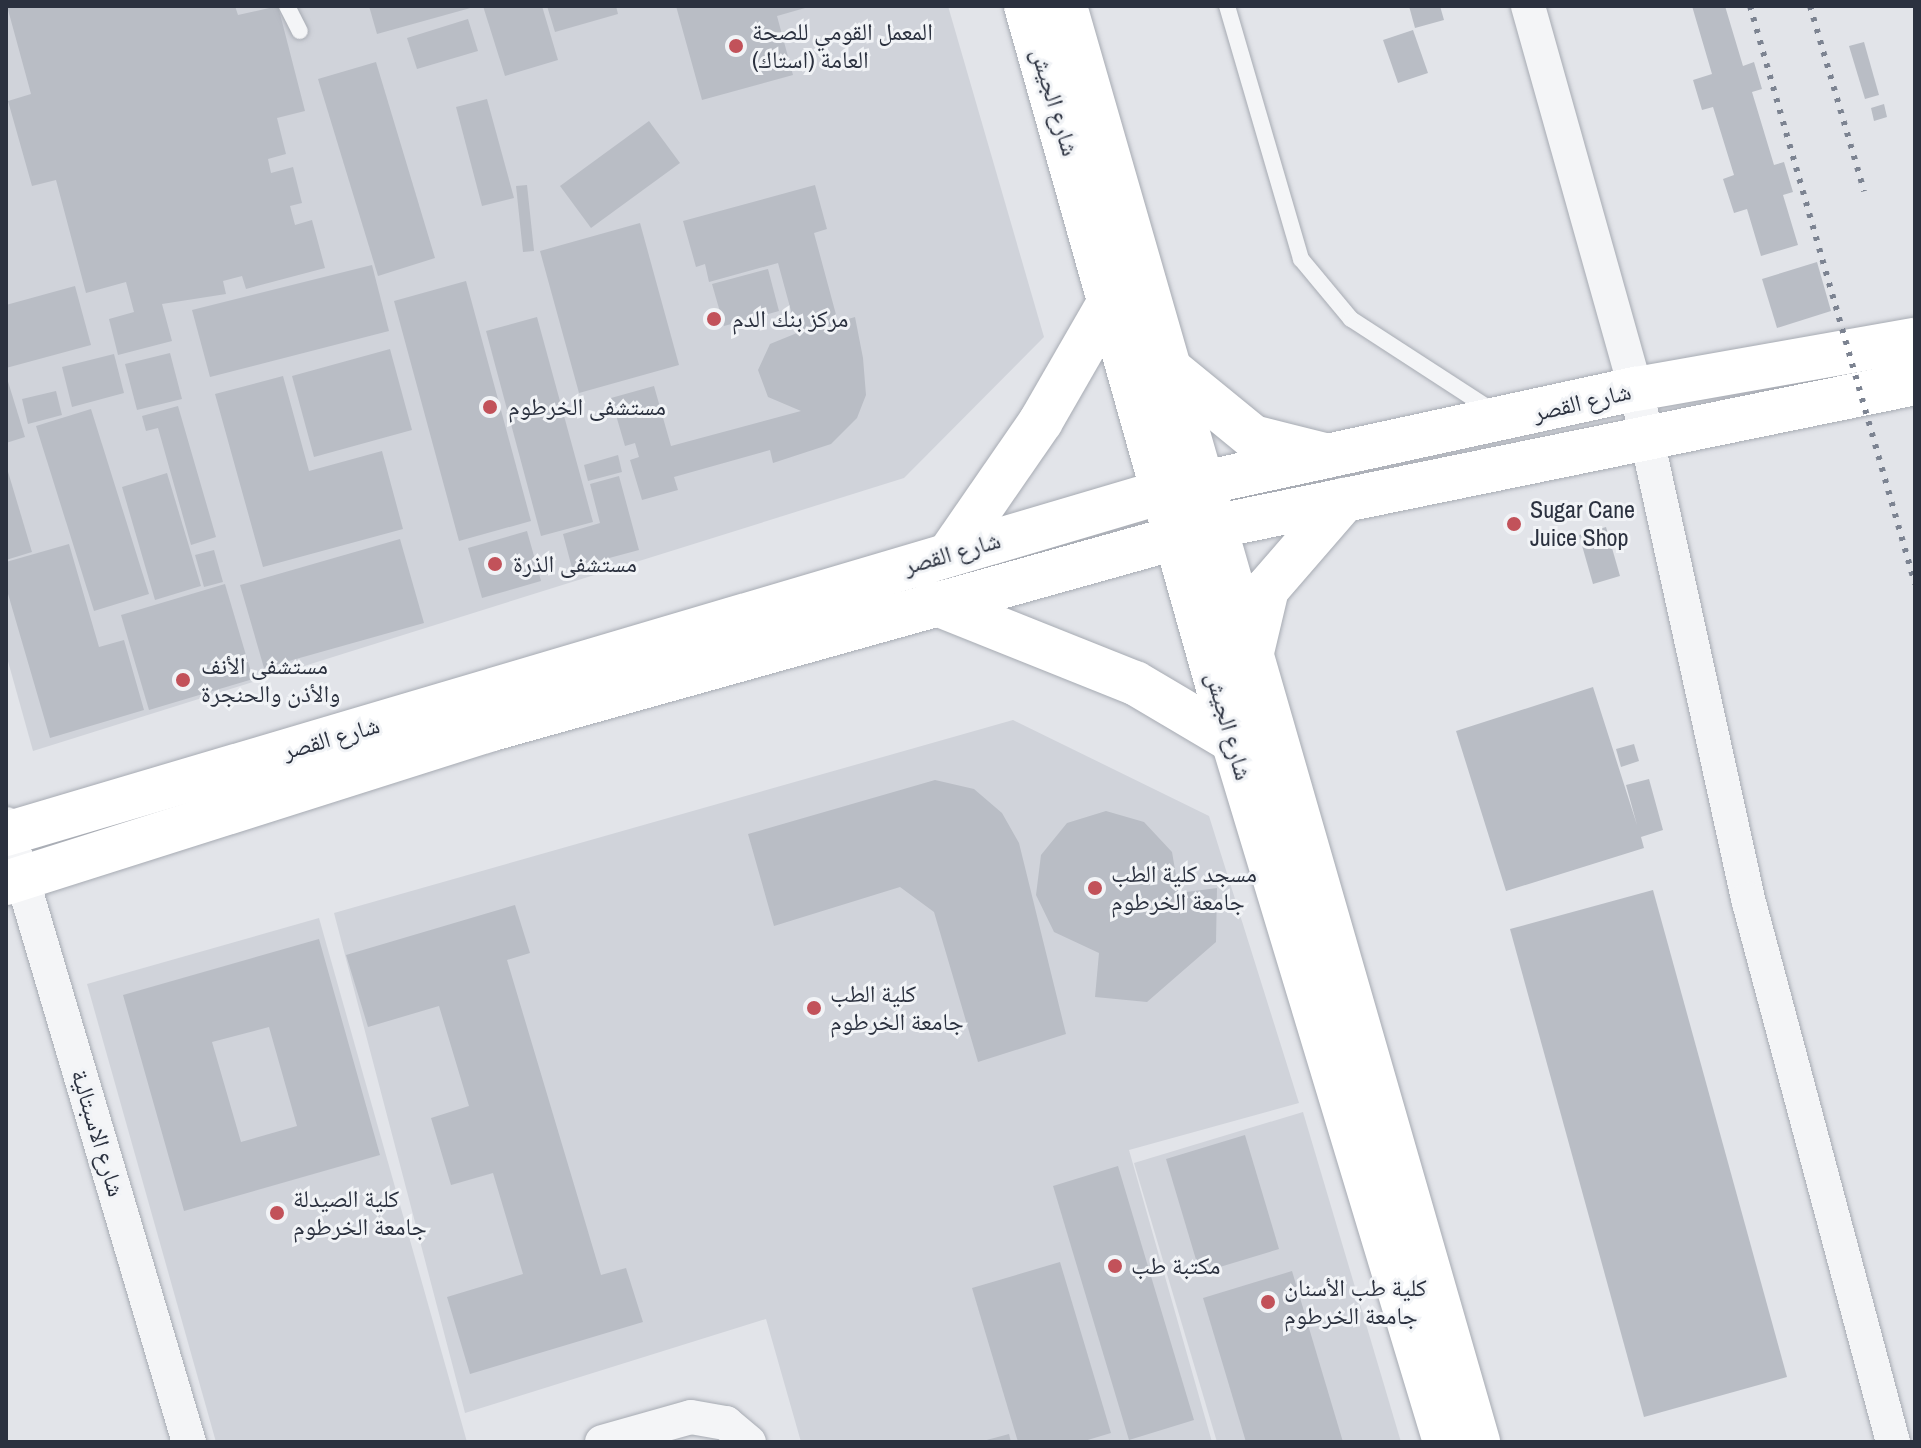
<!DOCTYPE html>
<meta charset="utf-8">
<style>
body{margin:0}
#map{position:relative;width:1921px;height:1448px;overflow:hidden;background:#e2e4e9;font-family:"Archivo Narrow","Noto Naskh Arabic",sans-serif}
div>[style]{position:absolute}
.built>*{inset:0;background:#d0d3da}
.building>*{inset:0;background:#b9bdc5}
.roads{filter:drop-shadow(0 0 2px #a7abb3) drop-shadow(0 0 2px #a7abb3)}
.lane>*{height:16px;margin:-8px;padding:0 8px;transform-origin:8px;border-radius:8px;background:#f4f5f7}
.street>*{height:34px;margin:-17px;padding:0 17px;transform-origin:17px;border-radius:17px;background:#f4f5f7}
.secondary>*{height:44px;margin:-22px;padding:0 22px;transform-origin:22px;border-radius:22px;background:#fff}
.highway>*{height:44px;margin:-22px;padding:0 22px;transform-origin:22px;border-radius:22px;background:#fff}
.rail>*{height:6px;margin-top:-3px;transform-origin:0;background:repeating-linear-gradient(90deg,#7c8391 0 4px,transparent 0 12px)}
.dots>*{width:22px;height:22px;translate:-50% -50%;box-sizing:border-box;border:4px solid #f1f3f6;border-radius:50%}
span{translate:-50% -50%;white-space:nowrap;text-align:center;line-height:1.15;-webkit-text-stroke:6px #f1f3f6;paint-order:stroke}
.poi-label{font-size:24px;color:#2b313f}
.left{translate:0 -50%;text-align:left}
.street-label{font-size:24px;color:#2b313f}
.frame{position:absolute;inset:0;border:8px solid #2b313f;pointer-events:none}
</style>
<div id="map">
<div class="built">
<div style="clip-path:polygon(6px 6px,948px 6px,1044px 337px,904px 478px,33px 751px,6px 654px)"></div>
<div style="clip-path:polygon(1013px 720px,1209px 816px,1299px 1103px,1129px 1150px,1212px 1442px,801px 1442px,766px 1319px,465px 1413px,334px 913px)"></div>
<div style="clip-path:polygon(319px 918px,467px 1442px,216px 1442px,87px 984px)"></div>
<div style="clip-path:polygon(1303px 1112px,1401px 1442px,1217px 1442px,1134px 1163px)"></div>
</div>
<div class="building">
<div style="clip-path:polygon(7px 6px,235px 6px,238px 15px,278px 6px,305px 111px,277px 118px,286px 154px,268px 159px,271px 173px,293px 167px,302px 203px,290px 206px,295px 225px,312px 220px,325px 268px,246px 289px,242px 276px,223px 281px,226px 294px,162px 304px,172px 341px,118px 355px,109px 319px,134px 312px,126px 282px,86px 293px,56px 180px,32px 186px,8px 101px,31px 94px)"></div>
<div style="clip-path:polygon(369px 6px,474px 6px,474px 7px,377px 34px)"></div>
<div style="clip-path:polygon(483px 6px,542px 6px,558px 60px,505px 76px)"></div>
<div style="clip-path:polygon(547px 6px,616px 6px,618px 14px,555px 32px)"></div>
<div style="clip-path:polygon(676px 6px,812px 6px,777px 16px,793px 75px,702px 100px)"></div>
<div style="clip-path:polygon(1409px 6px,1440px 6px,1444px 20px,1415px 28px)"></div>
<div style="clip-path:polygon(1692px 6px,1725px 6px,1743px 66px,1754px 62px,1762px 89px,1752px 92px,1774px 165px,1784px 162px,1793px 192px,1783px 195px,1798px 245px,1761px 256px,1747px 209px,1734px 213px,1723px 179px,1734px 175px,1713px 107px,1702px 110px,1693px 80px,1712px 74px)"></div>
<div style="clip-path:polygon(468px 19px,478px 51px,417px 69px,407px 38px)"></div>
<div style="clip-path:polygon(1413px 30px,1428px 73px,1398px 83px,1383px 40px)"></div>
<div style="clip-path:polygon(1864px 42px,1879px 95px,1865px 99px,1849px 46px)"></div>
<div style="clip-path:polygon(376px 62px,435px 258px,378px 276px,318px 79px)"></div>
<div style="clip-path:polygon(487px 99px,514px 198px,482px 206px,456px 107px)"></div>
<div style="clip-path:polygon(1884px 104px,1887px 117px,1874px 121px,1871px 108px)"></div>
<div style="clip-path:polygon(649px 121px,680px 163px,591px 228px,560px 186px)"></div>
<div style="clip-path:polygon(527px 185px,534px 251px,523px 252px,516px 186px)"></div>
<div style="clip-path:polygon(815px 185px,827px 229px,814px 233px,838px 322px,855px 317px,863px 358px,866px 395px,857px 418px,831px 444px,773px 463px,770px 450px,674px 477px,678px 490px,642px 500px,630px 460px,639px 457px,635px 443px,625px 446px,611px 398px,654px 386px,671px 446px,801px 411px,768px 397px,758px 370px,770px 344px,797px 333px,778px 263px,709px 282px,705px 264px,696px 267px,683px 221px)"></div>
<div style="clip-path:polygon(640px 223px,679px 365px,579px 393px,540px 251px)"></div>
<div style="clip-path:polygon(1817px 262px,1831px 311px,1777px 328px,1762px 279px)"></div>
<div style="clip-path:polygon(372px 265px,389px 331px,210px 377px,192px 310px)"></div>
<div style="clip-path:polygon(768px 269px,779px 311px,724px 326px,712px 284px)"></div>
<div style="clip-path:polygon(466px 281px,531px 521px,459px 541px,394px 301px)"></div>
<div style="clip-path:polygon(75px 286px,91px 345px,6px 368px,6px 305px)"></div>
<div style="clip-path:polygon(537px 317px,593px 522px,541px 536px,486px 331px)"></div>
<div style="clip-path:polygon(390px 349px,412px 430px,314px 457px,292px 376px)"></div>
<div style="clip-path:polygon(170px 353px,182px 399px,137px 410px,125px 364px)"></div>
<div style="clip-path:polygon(114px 354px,124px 393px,72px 407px,62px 367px)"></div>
<div style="clip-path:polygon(6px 375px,25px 437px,6px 443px)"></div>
<div style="clip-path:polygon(283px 376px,309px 471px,382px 451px,403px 529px,263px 567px,215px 394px)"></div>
<div style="clip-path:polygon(56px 391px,62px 415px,28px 424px,22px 399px)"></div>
<div style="clip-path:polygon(178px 406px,216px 537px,191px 545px,158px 428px,146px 431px,142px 416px)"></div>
<div style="clip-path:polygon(91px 409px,149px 594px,94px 611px,36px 426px)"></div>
<div style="clip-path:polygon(618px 455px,622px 472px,588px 481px,584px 465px)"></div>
<div style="clip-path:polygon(6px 465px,32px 552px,6px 560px)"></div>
<div style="clip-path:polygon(167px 473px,201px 586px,155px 600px,122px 487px)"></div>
<div style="clip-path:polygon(619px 476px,639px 550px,572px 568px,563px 534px,600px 523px,590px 484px)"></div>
<div style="clip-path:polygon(1606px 527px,1620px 576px,1593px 584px,1579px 535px)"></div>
<div style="clip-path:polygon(527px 531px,541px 581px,482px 598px,468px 548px)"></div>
<div style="clip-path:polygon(400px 539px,424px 623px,264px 668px,240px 585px)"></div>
<div style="clip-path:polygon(69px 544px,99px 647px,124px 640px,144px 710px,50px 738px,6px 587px,6px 562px)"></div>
<div style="clip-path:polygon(214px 550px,223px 582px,204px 587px,195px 555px)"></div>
<div style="clip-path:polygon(225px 584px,253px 679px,149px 710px,121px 615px)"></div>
<div style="clip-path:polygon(1593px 687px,1637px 825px,1626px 785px,1649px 779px,1663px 830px,1641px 837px,1644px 848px,1506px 891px,1456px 731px)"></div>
<div style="clip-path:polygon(1634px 744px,1639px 761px,1621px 767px,1616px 749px)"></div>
<div style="clip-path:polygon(935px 780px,974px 789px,1002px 813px,1019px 843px,1066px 1034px,978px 1062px,934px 912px,900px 887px,774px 926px,748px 834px)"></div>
<div style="clip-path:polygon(1106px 811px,1144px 822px,1172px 852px,1179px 893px,1217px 888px,1216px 942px,1147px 1002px,1095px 997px,1099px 953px,1054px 932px,1036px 895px,1041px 855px,1067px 823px)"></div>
<div style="clip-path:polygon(1653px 890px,1787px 1377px,1644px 1417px,1510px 929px)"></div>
<div style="clip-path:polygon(515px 905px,530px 953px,507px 960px,601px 1275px,626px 1268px,643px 1322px,470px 1374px,447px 1297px,523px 1274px,493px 1173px,451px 1185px,431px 1118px,469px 1106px,439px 1006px,368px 1027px,346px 955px)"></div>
<div style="clip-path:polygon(evenodd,319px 939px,380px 1155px,184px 1211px,123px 995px,319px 939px,269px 1027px,297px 1126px,241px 1142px,212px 1042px,269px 1027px)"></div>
<div style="clip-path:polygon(1245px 1135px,1279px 1249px,1200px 1273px,1166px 1159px)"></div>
<div style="clip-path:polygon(1118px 1166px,1194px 1420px,1129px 1440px,1053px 1186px)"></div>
<div style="clip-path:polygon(1060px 1262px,1111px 1433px,1081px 1442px,1018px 1442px,972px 1288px)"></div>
<div style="clip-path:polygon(1292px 1271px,1343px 1442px,1246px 1442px,1203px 1298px)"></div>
<div style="clip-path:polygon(1009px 1434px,1011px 1442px,983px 1442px,983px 1441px)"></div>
</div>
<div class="roads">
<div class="lane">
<div style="left:287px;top:6px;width:28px;rotate:63deg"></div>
<div style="left:1227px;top:6px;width:264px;rotate:73.7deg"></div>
<div style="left:1301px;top:259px;width:78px;rotate:50.2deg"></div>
<div style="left:1351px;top:319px;width:173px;rotate:33deg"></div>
</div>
<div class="street">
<div style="left:1528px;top:6px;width:398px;rotate:74.3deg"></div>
<div style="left:1636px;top:389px;width:522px;rotate:77.61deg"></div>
<div style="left:1748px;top:899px;width:562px;rotate:75.05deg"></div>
<div style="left:6px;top:824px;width:645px;rotate:73.51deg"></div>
<div style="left:602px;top:1442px;width:92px;rotate:-15.7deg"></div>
<div style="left:691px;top:1417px;width:36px;rotate:10deg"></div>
<div style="left:726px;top:1423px;width:30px;rotate:40deg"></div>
</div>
<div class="secondary">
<div style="left:6px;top:834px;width:1206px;rotate:-16.48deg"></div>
<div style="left:1162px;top:492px;width:485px;rotate:-12.3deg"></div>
<div style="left:1636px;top:389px;width:283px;rotate:-10deg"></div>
<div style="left:6px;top:883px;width:510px;rotate:-17.58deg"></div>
<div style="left:492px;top:729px;width:754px;rotate:-15.62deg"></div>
<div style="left:1218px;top:526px;width:712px;rotate:-11.59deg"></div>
</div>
<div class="highway">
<div style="left:1026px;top:6px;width:764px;rotate:74.27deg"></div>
<div style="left:1233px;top:741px;width:732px;rotate:73.17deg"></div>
<div style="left:1065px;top:6px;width:1494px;rotate:73.95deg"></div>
<div style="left:1171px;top:370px;width:106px;rotate:39.3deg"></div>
<div style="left:1253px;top:437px;width:77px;rotate:14.2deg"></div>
<div style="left:950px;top:553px;width:160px;rotate:-55.4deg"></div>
<div style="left:1041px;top:421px;width:144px;rotate:-60.1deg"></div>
<div style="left:932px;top:602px;width:219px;rotate:21.8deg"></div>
<div style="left:1135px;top:683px;width:114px;rotate:30.6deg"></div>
<div style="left:1253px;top:648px;width:61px;rotate:-76.7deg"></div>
<div style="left:1267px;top:589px;width:118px;rotate:-49.1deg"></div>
</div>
</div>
<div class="rail">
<div style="left:1750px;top:6px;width:601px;rotate:74.07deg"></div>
<div style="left:1810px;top:6px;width:193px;rotate:73.7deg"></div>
</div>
<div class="dots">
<div style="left:736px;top:46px;background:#c2525a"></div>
<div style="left:714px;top:319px;background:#c2525a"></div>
<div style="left:490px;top:407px;background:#c2525a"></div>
<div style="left:1514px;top:524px;background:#c2525a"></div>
<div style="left:495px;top:564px;background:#c2525a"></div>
<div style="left:183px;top:680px;background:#c2525a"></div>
<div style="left:1095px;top:888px;background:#c2525a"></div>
<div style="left:814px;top:1008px;background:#c2525a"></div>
<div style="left:277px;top:1213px;background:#c2525a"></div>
<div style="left:1115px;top:1266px;background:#c2525a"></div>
<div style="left:1268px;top:1302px;background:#c2525a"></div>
</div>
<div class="poi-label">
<span class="left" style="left:752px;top:46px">المعمل القومي للصحة<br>العامة (استاك)</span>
<span class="left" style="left:732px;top:319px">مركز بنك الدم</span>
<span class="left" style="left:508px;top:407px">مستشفى الخرطوم</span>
<span class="left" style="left:1530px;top:524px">Sugar Cane<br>Juice Shop</span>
<span class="left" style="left:513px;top:564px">مستشفى الذرة</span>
<span class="left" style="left:201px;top:680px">مستشفى الأنف<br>والأذن والحنجرة</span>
<span class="left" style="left:1111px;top:888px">مسجد كلية الطب<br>جامعة الخرطوم</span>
<span class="left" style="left:830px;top:1008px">كلية الطب<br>جامعة الخرطوم</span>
<span class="left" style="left:293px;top:1213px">كلية الصيدلة<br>جامعة الخرطوم</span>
<span class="left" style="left:1131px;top:1266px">مكتبة طب</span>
<span class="left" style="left:1284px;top:1302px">كلية طب الأسنان<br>جامعة الخرطوم</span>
</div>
<div class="street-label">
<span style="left:1055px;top:102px;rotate:73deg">شارع الجيش</span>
<span style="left:1582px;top:402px;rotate:-13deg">شارع القصر</span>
<span style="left:952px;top:553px;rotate:-16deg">شارع القصر</span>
<span style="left:1229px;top:726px;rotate:74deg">شارع الجيش</span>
<span style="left:331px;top:738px;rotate:-16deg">شارع القصر</span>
<span style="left:98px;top:1133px;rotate:73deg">شارع الاسبتالية</span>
</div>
<div class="frame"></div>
</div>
